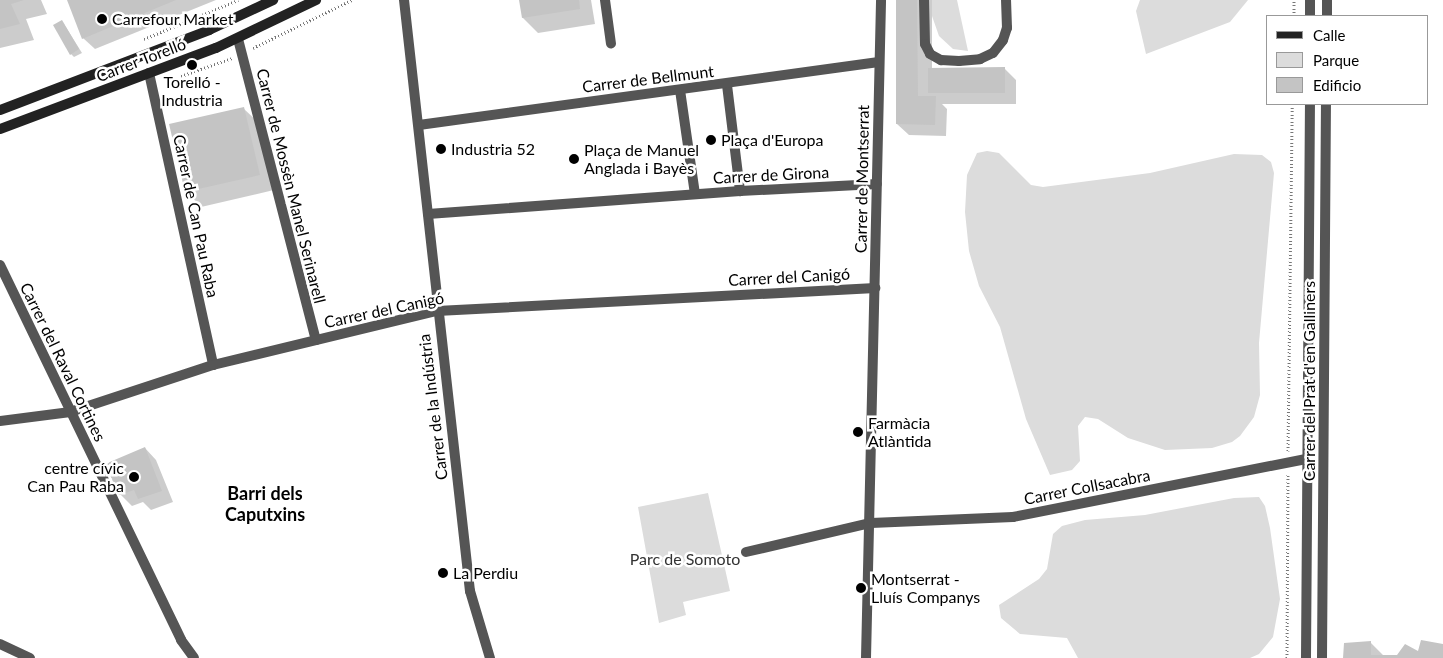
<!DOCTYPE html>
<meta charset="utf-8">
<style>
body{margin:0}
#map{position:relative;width:1443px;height:658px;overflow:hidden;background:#fff;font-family:Lato,sans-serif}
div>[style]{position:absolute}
.green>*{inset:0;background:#dcdcdc}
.shadow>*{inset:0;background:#0003}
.building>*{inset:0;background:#c4c4c4}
.path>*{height:3px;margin-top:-1.5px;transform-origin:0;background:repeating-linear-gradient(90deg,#777 0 1px,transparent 0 3.5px)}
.street>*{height:10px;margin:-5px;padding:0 5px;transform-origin:5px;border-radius:5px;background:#555}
.secondary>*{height:10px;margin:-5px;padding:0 5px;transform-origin:5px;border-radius:5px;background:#222}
.dots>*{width:14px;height:14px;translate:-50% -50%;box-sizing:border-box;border:2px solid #fff;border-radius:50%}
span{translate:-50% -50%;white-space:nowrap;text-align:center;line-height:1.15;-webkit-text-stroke:5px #fff;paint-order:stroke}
.poi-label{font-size:16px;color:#000}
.left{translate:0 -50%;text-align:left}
.right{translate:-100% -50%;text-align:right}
.street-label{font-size:16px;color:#000}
.park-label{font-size:16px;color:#333}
.neighbourhood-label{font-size:18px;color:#000;font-weight:700}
.legend{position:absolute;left:1266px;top:15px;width:162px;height:90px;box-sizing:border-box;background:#fff;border:1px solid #999;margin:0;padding:6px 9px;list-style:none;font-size:15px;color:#000}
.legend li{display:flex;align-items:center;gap:10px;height:25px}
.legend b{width:25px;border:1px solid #999}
</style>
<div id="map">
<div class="green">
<div style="clip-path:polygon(932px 0,957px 0,968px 51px,953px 49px,939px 36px,932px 16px)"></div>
<div style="clip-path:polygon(1140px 0,1248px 0,1230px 22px,1146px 54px,1136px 11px)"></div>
<div style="clip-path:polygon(987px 151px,999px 153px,1031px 185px,1043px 187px,1150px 173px,1234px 154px,1262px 155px,1271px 162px,1274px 173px,1259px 343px,1260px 395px,1254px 417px,1240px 436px,1232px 442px,1212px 448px,1165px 450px,1128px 438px,1098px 419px,1085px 417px,1078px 426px,1080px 461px,1072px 470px,1050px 475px,1026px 419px,1000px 327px,979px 286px,969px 251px,965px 212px,967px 175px,977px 153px)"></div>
<div style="clip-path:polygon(708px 493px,730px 591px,683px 602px,686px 615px,659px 623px,638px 507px)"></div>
<div style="clip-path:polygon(1259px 497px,1265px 506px,1270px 528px,1280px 599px,1273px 637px,1259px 654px,1250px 658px,1078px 658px,1067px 638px,1020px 634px,1001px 618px,999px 605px,1039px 579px,1047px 569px,1053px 534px,1062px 526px,1085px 520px,1145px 515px,1234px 498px)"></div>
</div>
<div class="shadow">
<div style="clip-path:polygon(0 0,41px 0,47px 14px,26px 19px,34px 40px,0 48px)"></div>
<div style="clip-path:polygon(69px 0,216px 0,95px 49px,83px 38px)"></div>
<div style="clip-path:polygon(520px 0,591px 0,595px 24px,538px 33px,523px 18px)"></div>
<div style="clip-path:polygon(897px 0,932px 0,932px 69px,1005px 69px,1016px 80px,1016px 104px,942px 104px,947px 109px,946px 136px,909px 135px,897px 124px)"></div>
<div style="clip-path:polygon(62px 21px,82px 53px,74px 57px,71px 54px)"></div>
<div style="clip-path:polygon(243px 108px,259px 123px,274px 190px,201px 207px,186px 191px)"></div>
<div style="clip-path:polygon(145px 448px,156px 460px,173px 502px,151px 510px,143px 502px,132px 506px,120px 494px)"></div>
<div style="clip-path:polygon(1371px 643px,1384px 656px,1398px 656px,1443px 645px,1443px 658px,1345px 658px)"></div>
</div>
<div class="building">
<div style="clip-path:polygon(0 0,24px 0,11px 4px,20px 24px,0 29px)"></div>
<div style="clip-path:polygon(67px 0,176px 0,82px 39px)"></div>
<div style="clip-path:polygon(519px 0,579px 0,580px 9px,522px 18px)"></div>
<div style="clip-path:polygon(896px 0,917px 0,918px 96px,936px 96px,935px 125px,896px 124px)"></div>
<div style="clip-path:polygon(62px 20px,79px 49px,70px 55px,53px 25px)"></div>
<div style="clip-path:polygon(1005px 67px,1005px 93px,928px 93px,928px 68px)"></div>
<div style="clip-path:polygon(244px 107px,260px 175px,185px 192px,169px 124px)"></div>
<div style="clip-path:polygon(145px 447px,162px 491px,138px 499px,134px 490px,119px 495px,105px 464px)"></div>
<div style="clip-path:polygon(1421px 640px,1443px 644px,1443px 658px,1343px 658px,1344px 643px,1371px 641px,1371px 655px,1397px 655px,1405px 644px,1418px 651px)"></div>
</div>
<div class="path">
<div style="left:1294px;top:16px;width:16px;rotate:-90deg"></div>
<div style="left:144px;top:39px;width:102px;rotate:-22.5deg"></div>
<div style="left:253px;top:48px;width:110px;rotate:-25.9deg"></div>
<div style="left:181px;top:76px;width:54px;rotate:-19.4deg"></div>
<div style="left:1288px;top:451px;width:347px;rotate:-89.3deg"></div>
<div style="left:1287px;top:658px;width:184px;rotate:-89.7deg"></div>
</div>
<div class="street">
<div style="left:404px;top:0;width:595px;rotate:83.63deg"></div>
<div style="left:470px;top:591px;width:70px;rotate:73.4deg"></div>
<div style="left:605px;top:0;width:44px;rotate:82.2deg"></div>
<div style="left:924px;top:0;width:44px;rotate:88.7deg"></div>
<div style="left:925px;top:44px;width:11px;rotate:63deg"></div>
<div style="left:930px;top:54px;width:13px;rotate:29deg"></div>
<div style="left:941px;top:60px;width:18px;rotate:3deg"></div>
<div style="left:959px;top:61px;width:21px;rotate:-5deg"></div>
<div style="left:980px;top:59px;width:14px;rotate:-25deg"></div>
<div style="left:993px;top:53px;width:16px;rotate:-52deg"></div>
<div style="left:1003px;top:40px;width:13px;rotate:-72deg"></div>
<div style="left:1007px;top:28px;width:28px;rotate:-92deg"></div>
<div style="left:1310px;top:16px;width:16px;rotate:-90deg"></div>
<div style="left:1327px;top:16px;width:16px;rotate:-90deg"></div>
<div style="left:238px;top:39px;width:311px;rotate:75.5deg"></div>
<div style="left:149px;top:73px;width:299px;rotate:77.6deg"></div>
<div style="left:727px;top:85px;width:107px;rotate:83deg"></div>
<div style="left:680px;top:90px;width:105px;rotate:81.8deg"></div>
<div style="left:419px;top:125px;width:464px;rotate:-7.8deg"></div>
<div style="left:428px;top:214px;width:313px;rotate:-4.2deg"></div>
<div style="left:740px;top:191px;width:137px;rotate:-2.9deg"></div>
<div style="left:0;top:265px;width:416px;rotate:64.2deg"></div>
<div style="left:181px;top:640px;width:22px;rotate:54deg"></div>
<div style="left:0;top:421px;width:71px;rotate:-7.3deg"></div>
<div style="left:70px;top:412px;width:151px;rotate:-18.2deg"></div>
<div style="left:213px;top:365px;width:230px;rotate:-13.6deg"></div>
<div style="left:437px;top:311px;width:439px;rotate:-3deg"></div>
<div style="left:746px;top:552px;width:128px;rotate:-13.1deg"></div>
<div style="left:871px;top:523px;width:142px;rotate:-2.4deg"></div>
<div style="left:1013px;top:517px;width:300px;rotate:-11.2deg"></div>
<div style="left:0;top:644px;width:33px;rotate:25deg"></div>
<div style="left:866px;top:658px;width:658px;rotate:-88.69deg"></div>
<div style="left:1306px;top:658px;width:554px;rotate:-89.59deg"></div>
<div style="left:1322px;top:658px;width:554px;rotate:-89.59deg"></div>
</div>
<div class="secondary">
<div style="left:0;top:110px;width:224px;rotate:-20.9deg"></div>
<div style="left:209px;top:30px;width:71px;rotate:-25.1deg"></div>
<div style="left:0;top:129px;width:231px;rotate:-20.6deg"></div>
<div style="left:216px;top:48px;width:111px;rotate:-25.6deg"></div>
</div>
<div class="dots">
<div style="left:102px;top:19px;background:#000"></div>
<div style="left:192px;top:65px;background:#000"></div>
<div style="left:711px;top:140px;background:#000"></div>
<div style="left:441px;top:149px;background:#000"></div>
<div style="left:574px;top:159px;background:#000"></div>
<div style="left:858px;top:432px;background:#000"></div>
<div style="left:134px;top:477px;background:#000"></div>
<div style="left:443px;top:573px;background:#000"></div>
<div style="left:861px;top:588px;background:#000"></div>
</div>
<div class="poi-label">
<span class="left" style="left:112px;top:19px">Carrefour Market</span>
<span style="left:192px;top:91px">Torelló -<br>Industria</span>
<span class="left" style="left:721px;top:140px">Plaça d'Europa</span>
<span class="left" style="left:451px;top:149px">Industria 52</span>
<span class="left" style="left:584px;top:159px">Plaça de Manuel<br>Anglada i Bayès</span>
<span class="left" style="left:868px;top:432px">Farmàcia<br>Atlàntida</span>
<span class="right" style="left:124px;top:477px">centre cívic<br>Can Pau Raba</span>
<span class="left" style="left:453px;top:573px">La Perdiu</span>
<span class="left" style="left:871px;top:588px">Montserrat -<br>Lluís Companys</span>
</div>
<div class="street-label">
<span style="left:141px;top:60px;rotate:-21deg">Carrer Torelló</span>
<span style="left:648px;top:79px;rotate:-7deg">Carrer de Bellmunt</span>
<span style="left:771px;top:175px;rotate:-3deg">Carrer de Girona</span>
<span style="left:862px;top:179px;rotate:-89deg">Carrer de Montserrat</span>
<span style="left:291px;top:186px;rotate:76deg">Carrer de Mossèn Manel Serinarell</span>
<span style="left:196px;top:216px;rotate:78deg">Carrer de Can Pau Raba</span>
<span style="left:789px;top:277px;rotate:-3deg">Carrer del Canigó</span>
<span style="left:384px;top:310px;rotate:-12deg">Carrer del Canigó</span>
<span style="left:63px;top:362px;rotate:64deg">Carrer del Raval Cortines</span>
<span style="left:1309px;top:381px;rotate:-90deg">Carrer del Prat d'en Galliners</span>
<span style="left:433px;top:407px;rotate:-97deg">Carrer de la Indústria</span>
<span style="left:1087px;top:487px;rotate:-11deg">Carrer Collsacabra</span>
</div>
<div class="park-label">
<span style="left:685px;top:559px">Parc de Somoto</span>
</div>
<div class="neighbourhood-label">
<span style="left:265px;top:504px">Barri dels<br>Caputxins</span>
</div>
<ul class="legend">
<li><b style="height:6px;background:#222"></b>Calle</li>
<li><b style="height:14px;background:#dcdcdc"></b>Parque</li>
<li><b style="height:14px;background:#c4c4c4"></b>Edificio</li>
</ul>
</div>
